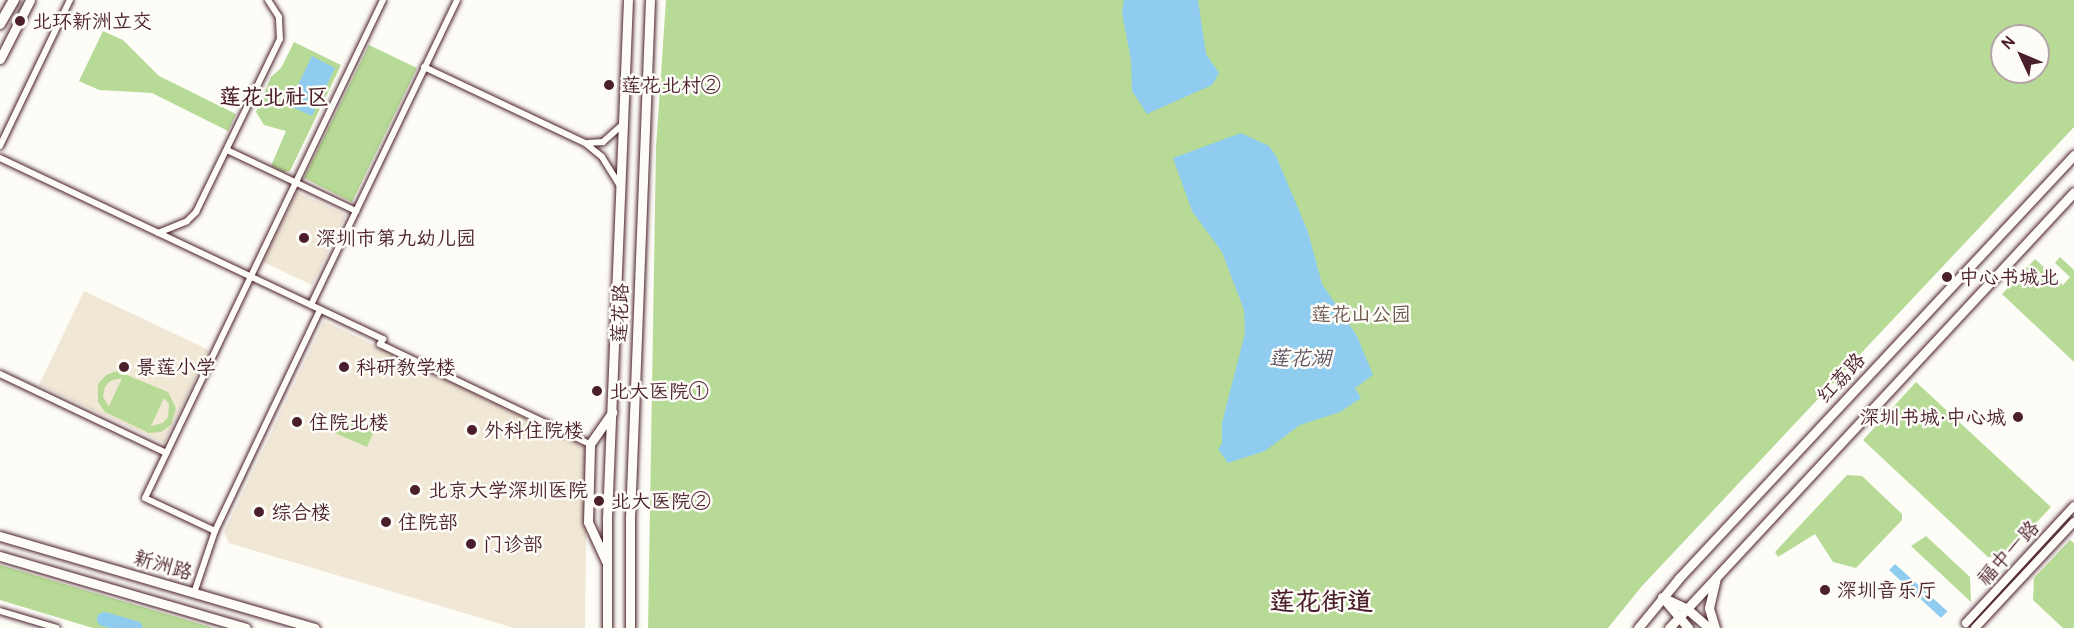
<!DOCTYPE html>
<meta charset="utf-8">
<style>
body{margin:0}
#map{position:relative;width:2074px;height:628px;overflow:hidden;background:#fdfcf7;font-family:Pangolin,"LXGW WenKai TC",sans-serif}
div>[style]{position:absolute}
.built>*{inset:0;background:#f0e7d5}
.green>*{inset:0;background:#b7db96}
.water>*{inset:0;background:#8fccef}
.pier>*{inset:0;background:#fdfcf7}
.river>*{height:14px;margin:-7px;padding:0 7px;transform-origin:7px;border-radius:7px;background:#8fccef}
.roads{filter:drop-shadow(0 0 2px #4a1f2b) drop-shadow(0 0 2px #4a1f2b)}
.street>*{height:6px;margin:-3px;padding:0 3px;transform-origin:3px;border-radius:3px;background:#fdfcf7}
.secondary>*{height:8px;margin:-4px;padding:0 4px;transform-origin:4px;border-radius:4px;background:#fdfcf7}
.primary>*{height:9px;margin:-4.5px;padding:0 4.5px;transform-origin:4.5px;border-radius:4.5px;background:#fdfcf7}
.highway>*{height:10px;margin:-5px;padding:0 5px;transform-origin:5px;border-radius:5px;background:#fdfcf7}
.dots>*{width:16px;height:16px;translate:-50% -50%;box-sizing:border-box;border:3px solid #fdfcf7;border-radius:50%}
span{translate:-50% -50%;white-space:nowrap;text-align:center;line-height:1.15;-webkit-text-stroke:5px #fdfcf7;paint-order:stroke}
.poi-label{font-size:20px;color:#4a1f2b}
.left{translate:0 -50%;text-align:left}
.right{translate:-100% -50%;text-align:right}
.street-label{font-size:20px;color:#4a1f2b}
.park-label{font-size:20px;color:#6b574b}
.water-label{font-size:21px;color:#5f5366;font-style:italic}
.quarter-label{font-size:22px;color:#4a1f2b;font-weight:700}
.district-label{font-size:26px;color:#4a1f2b;font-weight:700}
.north{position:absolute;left:1990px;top:24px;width:60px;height:60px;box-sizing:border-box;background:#fdfcf7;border:2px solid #b5a4a5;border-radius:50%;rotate:314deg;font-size:16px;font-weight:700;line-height:24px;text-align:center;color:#4a1f2b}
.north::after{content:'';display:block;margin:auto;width:21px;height:27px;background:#4a1f2b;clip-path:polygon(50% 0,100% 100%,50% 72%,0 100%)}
</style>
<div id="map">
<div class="built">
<div style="clip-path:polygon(297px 192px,346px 215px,312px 285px,263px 262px)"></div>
<div style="clip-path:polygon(84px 291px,209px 350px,164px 443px,39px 385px)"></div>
<div style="clip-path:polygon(324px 321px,587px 448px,585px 628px,514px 628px,229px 543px,224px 532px)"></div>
</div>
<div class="green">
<div style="clip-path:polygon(evenodd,666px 0,2074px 0,2074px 127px,1642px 586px,1608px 628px,648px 628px,656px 148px,666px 0,2002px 36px,2038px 36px,2038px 72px,2002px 72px,2002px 36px)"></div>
<div style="clip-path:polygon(103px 31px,123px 40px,159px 76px,236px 114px,228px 131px,152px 93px,99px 90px,79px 81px)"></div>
<div style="clip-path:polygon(294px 42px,341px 65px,290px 171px,284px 172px,271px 166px,286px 131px,264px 125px,256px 112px,271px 77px,281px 68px)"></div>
<div style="clip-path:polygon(369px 45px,417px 68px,352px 202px,304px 178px)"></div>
<div style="clip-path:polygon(2060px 257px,2074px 270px,2074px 362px,2002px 294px,2035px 259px,2063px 285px,2070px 277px,2055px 263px)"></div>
<div style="clip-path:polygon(evenodd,117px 371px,168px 392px,176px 408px,171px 425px,161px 432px,149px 433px,105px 412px,98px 402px,98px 384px,106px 375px,117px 371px,122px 378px,109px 406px,108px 406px,103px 396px,105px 387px,110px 381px,122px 378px,117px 371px,164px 398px,169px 404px,168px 417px,163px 423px,151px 426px,164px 398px)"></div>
<div style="clip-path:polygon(1916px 382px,2051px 507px,2004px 557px,1988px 557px,1863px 440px)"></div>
<div style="clip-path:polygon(343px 415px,375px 429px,367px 447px,335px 433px)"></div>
<div style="clip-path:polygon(1847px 475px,1862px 476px,1902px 514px,1902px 520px,1856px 568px,1833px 562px,1815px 534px,1778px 557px,1775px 552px)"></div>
<div style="clip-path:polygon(1926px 536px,1970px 577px,1971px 602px,1911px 546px)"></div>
<div style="clip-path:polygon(2070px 540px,2074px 543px,2074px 628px,2063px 628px,2033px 600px,2034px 578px)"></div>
<div style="clip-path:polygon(0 565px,214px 628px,93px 628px,0 600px)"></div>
</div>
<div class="water">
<div style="clip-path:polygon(1124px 0,1198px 0,1206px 54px,1219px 73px,1212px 85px,1147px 114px,1132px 91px,1131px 60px,1122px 13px)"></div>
<div style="clip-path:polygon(312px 56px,335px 68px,312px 116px,288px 105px)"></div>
<div style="clip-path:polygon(1241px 133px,1269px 146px,1276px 156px,1308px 232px,1322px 284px,1357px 336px,1373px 375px,1355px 388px,1361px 398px,1340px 412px,1300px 425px,1265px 451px,1228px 463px,1218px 449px,1222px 444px,1222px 423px,1245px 333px,1244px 310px,1222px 252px,1192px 211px,1173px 158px)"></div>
<div style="clip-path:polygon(1895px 564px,1966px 628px,1952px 628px,1889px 570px)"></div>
</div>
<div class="pier">
<div style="clip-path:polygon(1948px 611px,1967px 628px,1947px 628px,1939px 620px)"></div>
</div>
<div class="river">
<div style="left:104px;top:619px;width:33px;rotate:16deg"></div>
</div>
<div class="roads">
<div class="street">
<div style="left:424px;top:67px;width:178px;rotate:25.3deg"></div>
<div style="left:585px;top:143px;width:22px;rotate:39deg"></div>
<div style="left:602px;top:157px;width:34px;rotate:58deg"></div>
<div style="left:588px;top:143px;width:15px;rotate:-4deg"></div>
<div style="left:603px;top:142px;width:27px;rotate:-42deg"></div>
<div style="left:0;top:146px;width:162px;rotate:-64.4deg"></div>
<div style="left:227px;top:150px;width:143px;rotate:25.3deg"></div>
<div style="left:0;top:158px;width:424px;rotate:25.3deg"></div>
<div style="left:383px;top:339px;width:6px;rotate:121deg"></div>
<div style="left:380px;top:344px;width:233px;rotate:25.5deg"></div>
<div style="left:158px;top:233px;width:31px;rotate:-22deg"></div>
<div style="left:187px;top:221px;width:13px;rotate:-45deg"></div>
<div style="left:196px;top:212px;width:192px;rotate:-64.1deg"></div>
<div style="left:280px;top:39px;width:22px;rotate:-93deg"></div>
<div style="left:279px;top:17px;width:20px;rotate:-123deg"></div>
<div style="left:311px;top:305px;width:338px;rotate:-64.4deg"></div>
<div style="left:0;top:374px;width:184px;rotate:25.4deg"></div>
<div style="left:215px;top:531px;width:77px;rotate:-154.8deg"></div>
<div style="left:145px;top:498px;width:552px;rotate:-64.46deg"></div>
<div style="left:194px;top:593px;width:65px;rotate:-71.3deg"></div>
<div style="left:215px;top:531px;width:245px;rotate:-64.6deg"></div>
<div style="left:0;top:611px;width:59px;rotate:16.6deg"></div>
</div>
<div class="secondary">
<div style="left:1966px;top:623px;width:159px;rotate:-47.3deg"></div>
<div style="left:1975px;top:628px;width:145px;rotate:-47deg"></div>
</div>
<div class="primary">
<div style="left:0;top:59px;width:66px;rotate:-63deg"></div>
<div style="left:0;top:536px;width:328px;rotate:16.3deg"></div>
<div style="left:0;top:556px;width:256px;rotate:16.3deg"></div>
<div style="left:606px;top:561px;width:43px;rotate:-114.8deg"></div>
<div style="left:588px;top:522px;width:78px;rotate:-88.5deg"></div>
<div style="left:590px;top:444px;width:39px;rotate:-55deg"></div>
<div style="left:1662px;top:597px;width:26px;rotate:25deg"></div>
<div style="left:1686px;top:608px;width:30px;rotate:41deg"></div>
<div style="left:1664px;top:599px;width:38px;rotate:50deg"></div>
<div style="left:607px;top:628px;width:110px;rotate:-90deg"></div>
<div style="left:607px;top:518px;width:518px;rotate:-87.68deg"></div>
<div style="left:630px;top:628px;width:110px;rotate:-90deg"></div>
<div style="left:630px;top:518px;width:518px;rotate:-87.79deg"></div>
<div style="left:1638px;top:628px;width:65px;rotate:-50.6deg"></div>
<div style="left:1679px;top:578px;width:579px;rotate:-46.96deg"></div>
<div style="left:1669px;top:628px;width:595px;rotate:-47.11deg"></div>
<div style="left:1715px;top:628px;width:21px;rotate:-107deg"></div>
<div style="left:1709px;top:608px;width:31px;rotate:-77deg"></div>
</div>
<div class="highway">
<div style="left:0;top:24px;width:28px;rotate:-60deg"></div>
</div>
</div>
<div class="dots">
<div style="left:20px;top:21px;background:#4a1f2b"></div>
<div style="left:609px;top:85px;background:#4a1f2b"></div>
<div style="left:304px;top:238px;background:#4a1f2b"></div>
<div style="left:1947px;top:277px;background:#4a1f2b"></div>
<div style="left:124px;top:367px;background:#4a1f2b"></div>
<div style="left:344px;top:367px;background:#4a1f2b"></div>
<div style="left:597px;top:391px;background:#4a1f2b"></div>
<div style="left:2018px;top:417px;background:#4a1f2b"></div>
<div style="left:297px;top:422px;background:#4a1f2b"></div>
<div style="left:472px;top:430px;background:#4a1f2b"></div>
<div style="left:415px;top:490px;background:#4a1f2b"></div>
<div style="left:599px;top:501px;background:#4a1f2b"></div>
<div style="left:259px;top:512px;background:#4a1f2b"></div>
<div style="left:386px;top:522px;background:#4a1f2b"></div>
<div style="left:471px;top:544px;background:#4a1f2b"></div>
<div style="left:1825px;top:590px;background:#4a1f2b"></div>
</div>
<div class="poi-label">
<span class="left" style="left:32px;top:21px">北环新洲立交</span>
<span class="left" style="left:621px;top:85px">莲花北村②</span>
<span class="left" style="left:316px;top:238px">深圳市第九幼儿园</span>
<span class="left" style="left:1959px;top:277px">中心书城北</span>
<span class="left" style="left:136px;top:367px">景莲小学</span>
<span class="left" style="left:356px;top:367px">科研教学楼</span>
<span class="left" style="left:609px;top:391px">北大医院①</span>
<span class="right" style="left:2006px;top:417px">深圳书城·中心城</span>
<span class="left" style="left:309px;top:422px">住院北楼</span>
<span class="left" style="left:484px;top:430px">外科住院楼</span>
<span class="left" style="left:428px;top:490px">北京大学深圳医院</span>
<span class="left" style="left:611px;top:501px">北大医院②</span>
<span class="left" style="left:271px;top:512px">综合楼</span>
<span class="left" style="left:398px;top:522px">住院部</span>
<span class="left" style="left:483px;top:544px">门诊部</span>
<span class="left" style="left:1837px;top:590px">深圳音乐厅</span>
</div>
<div class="street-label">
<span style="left:620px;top:313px;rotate:-88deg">莲花路</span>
<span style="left:1841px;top:378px;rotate:-47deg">红荔路</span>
<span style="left:2008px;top:553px;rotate:-47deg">福中一路</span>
<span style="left:163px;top:565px;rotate:16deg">新洲路</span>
</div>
<div class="park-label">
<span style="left:1361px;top:314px">莲花山公园</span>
</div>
<div class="water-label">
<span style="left:1300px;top:359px">莲花湖</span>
</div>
<div class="quarter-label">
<span style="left:274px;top:98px">莲花北社区</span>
</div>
<div class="district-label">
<span style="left:1321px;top:603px">莲花街道</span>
</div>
<div class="north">N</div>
</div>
